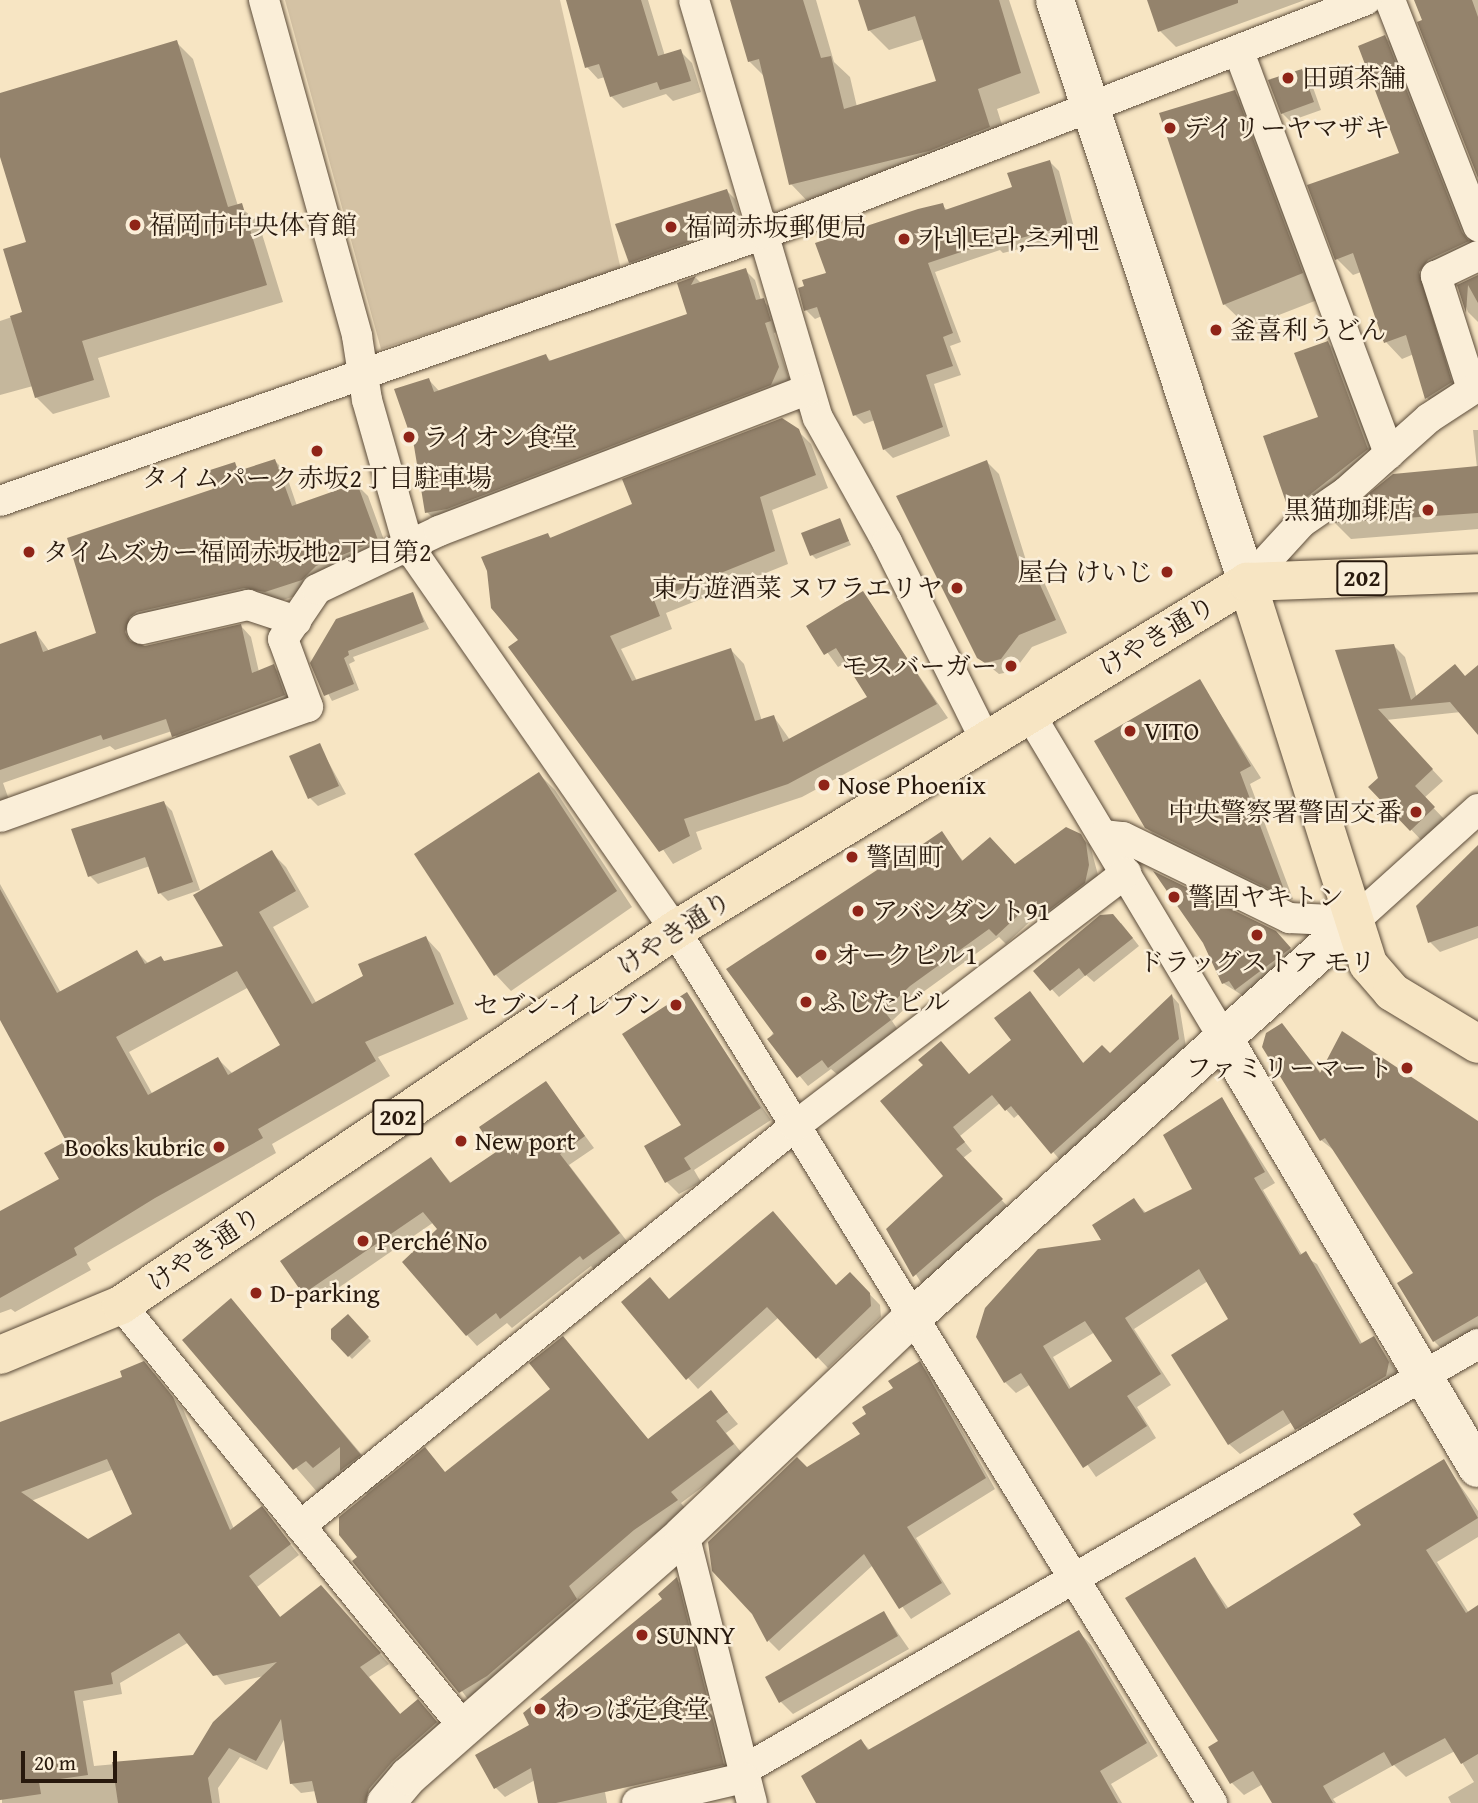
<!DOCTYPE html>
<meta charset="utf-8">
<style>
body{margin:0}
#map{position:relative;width:1478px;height:1803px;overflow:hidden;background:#f7e5c3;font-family:"Gentium Book Plus","Noto Serif JP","Noto Serif KR",serif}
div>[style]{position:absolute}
.green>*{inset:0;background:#d4c2a4}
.shadow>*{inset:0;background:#0003}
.building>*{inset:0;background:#94836c}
.roads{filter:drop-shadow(0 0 2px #5c4c3a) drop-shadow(0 0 2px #5c4c3a)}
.street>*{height:30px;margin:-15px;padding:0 15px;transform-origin:15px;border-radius:15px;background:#faeed8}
.secondary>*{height:38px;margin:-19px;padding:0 19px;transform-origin:19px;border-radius:19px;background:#faeed8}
.primary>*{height:38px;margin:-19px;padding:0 19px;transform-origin:19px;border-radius:19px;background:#f7e5c3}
.highway>*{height:38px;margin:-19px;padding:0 19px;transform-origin:19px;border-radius:19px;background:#f7e5c3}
.dots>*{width:19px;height:19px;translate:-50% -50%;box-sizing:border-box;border:4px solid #faeed8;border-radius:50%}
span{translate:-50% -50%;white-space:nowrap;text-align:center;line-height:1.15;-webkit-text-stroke:5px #faeed8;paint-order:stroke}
.shield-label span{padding:2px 5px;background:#faeed8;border:2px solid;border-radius:5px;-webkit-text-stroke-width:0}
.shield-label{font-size:24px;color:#28190d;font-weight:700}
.poi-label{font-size:26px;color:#28190d}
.left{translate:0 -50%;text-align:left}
.right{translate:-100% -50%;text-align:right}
.street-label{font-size:26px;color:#28190d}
.scale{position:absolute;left:21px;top:1751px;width:96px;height:32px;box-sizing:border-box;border:4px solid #28190d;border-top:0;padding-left:9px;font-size:21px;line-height:24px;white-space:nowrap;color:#28190d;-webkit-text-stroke:5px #faeed8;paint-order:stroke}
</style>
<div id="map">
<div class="green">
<div style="clip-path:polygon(285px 0,560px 0,621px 270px,381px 349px)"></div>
</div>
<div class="shadow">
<div style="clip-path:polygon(567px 0,648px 0,665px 56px,680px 51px,692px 63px,701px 92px,673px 101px,666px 94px,623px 108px,611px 96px,605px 77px,598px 79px,587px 67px)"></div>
<div style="clip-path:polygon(731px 0,816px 0,834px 62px,850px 77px,857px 107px,938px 82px,924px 39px,889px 50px,869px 30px,860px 0,1009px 0,1040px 93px,997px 109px,1009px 147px,810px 204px,791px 184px,765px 77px,749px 61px)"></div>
<div style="clip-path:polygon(1149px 0,1305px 0,1176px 47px,1160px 31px)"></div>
<div style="clip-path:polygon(1418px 0,1478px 0,1478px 173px,1424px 21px)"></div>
<div style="clip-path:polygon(1385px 37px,1401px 54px,1478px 249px,1444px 277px,1467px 399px,1443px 415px,1427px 398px,1414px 354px,1402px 359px,1386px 342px,1361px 272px,1353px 275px,1337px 259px,1401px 154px)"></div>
<div style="clip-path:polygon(176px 42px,193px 59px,238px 206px,258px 221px,283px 302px,98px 358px,110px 397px,53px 414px,36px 397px,33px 386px,0 395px,0 321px,24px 313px,28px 244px,0 151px,0 95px)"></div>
<div style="clip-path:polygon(1302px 71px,1310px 79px,1321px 110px,1290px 121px,1282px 113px)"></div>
<div style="clip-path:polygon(1234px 92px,1258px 116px,1325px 297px,1248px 327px,1224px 304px)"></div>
<div style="clip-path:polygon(1050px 162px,1059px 171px,1076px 235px,1003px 253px,1000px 250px,935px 272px,961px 342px,950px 346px,961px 375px,934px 384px,950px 436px,893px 458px,884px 449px,875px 420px,864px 424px,855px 415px,822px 316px,815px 319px,806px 310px,829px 274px,942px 205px,948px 211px,1014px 188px)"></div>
<div style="clip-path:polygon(727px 191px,735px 199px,742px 222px,733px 237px,639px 270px,630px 262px)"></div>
<div style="clip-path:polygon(745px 270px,755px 280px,761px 300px,774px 310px,780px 331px,774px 333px,789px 378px,781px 395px,437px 522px,427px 512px,429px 380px,440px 392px,546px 356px,552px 362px,689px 315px,679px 284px,696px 278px,702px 284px)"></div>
<div style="clip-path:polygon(1469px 282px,1478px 291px,1478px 322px,1468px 312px,1459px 286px)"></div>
<div style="clip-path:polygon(1328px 343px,1352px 367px,1391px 473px,1314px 533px,1290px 510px,1320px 418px)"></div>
<div style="clip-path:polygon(797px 430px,811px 444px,828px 488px,772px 510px,788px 564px,666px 613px,672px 629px,621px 649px,637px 681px,731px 650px,744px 664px,762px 721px,774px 717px,790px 740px,869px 697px,847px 662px,838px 667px,809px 627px,863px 594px,948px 718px,802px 797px,696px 832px,702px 849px,673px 864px,520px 641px,548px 535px,552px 539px,635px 505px)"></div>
<div style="clip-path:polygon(1473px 430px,1478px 430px,1478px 529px,1351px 539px,1335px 523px,1393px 475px,1477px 468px)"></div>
<div style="clip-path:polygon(275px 461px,285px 471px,297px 506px,357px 485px,368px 496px,388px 551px,313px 590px,277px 602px,135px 634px,137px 645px,145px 648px,241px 626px,251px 637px,259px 672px,273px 666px,284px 677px,294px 706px,184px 747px,172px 731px,115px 750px,110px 746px,3px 783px,12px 808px,0 813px,0 646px,36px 633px,49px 651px,98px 634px,234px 464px,242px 471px)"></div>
<div style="clip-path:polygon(987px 462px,999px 474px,1029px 570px,1044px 582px,1067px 633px,1032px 647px,1014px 671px,999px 674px,978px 657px)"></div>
<div style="clip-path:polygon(839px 520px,851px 545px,816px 559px,812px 555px)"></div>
<div style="clip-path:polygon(412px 594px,429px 629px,353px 657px,355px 661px,349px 664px,359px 690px,332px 701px,312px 663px)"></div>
<div style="clip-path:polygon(1394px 646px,1405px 657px,1417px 698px,1466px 677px,1478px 667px,1478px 732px,1461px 712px,1386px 720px,1443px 781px,1424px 798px,1445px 820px,1422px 841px,1371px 787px,1380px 778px,1338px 651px)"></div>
<div style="clip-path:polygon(1200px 682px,1261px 778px,1250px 784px,1293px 899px,1286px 901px,1158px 839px,1146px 827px)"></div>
<div style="clip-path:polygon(319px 745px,346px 794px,318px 806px,310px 798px)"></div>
<div style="clip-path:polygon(539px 774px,555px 790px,632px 907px,511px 991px,496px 975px)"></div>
<div style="clip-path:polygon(164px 803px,172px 811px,200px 890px,168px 901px,160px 893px,150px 866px,98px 884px,90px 876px)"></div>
<div style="clip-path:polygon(941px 834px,964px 862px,1015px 866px,1080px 836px,1090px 845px,1098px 875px,1093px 892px,1049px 925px,1038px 914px,1006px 944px,999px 937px,919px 995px,892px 1021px,898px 1030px,838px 1075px,831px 1069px,808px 1086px,769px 1039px,880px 871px,896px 853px,903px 860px)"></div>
<div style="clip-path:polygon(1478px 847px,1478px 938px,1440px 952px,1430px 942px)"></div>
<div style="clip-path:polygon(evenodd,271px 852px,286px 867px,309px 907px,273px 927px,317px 1004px,426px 938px,440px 953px,468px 1019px,378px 1057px,390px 1076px,272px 1144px,276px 1153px,87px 1263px,91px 1270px,15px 1312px,11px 1309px,0 1313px,0 1213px,62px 1179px,68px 1142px,0 1017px,0 884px,61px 993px,137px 952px,149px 964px,161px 958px,166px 963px,225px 947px,271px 852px,249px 987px,283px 1046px,233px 1074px,218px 1059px,153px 1095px,129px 1052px,249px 987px)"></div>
<div style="clip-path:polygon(1121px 923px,1139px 946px,1094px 982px,1086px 975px,1059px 997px,1035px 971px)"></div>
<div style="clip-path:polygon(1284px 942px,1298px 957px,1245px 997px,1223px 983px)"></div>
<div style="clip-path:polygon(1030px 993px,1084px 1064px,1110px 1055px,1172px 996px,1179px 1004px,1186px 1047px,1060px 1160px,1020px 1113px,1014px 1118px,1000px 1103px,960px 1136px,972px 1151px,963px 1158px,1009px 1208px,922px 1284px,888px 1230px,945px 1176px,883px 1102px,970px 1076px,1013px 1040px)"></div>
<div style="clip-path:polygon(686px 994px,771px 1120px,694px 1170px,701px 1182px,679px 1194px,667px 1182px,683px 1126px)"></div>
<div style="clip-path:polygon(1282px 1025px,1322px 1074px,1478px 1123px,1478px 1336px,1447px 1354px,1434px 1341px,1416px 1274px,1336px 1152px,1321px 1140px)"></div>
<div style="clip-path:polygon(546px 1083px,594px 1148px,569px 1165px,629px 1244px,594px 1269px,591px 1266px,512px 1328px,507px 1323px,477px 1346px,467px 1335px,440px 1229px,434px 1222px,315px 1304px,304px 1293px,283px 1261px,431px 1159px,452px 1184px,498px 1153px)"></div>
<div style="clip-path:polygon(evenodd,1222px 1099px,1275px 1183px,1263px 1190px,1302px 1255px,1317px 1264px,1363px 1345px,1374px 1338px,1399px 1374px,1307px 1440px,1292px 1422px,1240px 1454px,1229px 1444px,1231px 1320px,1208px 1281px,1134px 1329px,1171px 1385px,1137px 1407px,1156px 1438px,1096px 1477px,1031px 1384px,1016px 1393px,1005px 1382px,1134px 1200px,1147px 1214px,1194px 1189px,1222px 1099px,1095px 1332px,1114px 1362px,1072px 1390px,1053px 1357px,1095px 1332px)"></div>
<div style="clip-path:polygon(850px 1274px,880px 1305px,881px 1317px,828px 1368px,779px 1317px,698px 1389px,688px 1378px,669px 1300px,837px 1287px)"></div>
<div style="clip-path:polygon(231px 1300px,385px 1482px,425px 1450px,446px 1474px,553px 1390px,563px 1338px,649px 1440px,711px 1392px,738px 1424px,726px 1433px,744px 1456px,681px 1503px,688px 1512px,645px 1541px,579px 1598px,587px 1611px,471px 1703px,359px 1558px,368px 1496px,352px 1480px,318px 1493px,185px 1340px)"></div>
<div style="clip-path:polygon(348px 1316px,371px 1341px,352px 1359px,333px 1339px)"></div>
<div style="clip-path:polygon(919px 1363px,930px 1374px,995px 1489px,916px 1538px,951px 1594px,911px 1619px,873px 1565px,779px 1651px,769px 1641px,807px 1469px,862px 1434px,868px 1414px)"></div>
<div style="clip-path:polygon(evenodd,154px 1373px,183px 1409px,234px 1529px,261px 1508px,299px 1555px,257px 1587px,281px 1618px,331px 1597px,389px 1664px,369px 1677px,401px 1715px,428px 1711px,446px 1733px,378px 1803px,318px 1803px,316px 1791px,301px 1793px,291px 1783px,285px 1738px,267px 1770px,240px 1757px,218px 1788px,220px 1803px,2px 1803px,0 1424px,154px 1373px,114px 1469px,134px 1515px,88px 1541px,31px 1501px,114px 1469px,154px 1373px,189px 1642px,225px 1685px,264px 1676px,194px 1757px,94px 1766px,83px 1701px,122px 1694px,120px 1683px,189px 1642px)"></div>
<div style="clip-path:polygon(1443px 1461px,1478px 1511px,1478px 1537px,1437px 1562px,1469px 1613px,1478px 1607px,1478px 1803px,1451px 1803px,1448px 1797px,1474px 1782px,1455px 1751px,1406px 1777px,1394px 1765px,1333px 1799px,1336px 1803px,1274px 1803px,1263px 1784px,1244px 1795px,1232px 1783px,1220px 1742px,1194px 1559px,1229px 1609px,1363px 1526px)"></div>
<div style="clip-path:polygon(677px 1580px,686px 1589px,716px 1706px,710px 1712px,721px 1727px,733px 1774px,702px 1782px,693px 1773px,605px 1792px,607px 1803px,540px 1803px,535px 1780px,505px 1797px,495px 1787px,532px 1726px,664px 1599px)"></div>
<div style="clip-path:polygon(884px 1613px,909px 1649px,793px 1714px,780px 1701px)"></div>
<div style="clip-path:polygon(1079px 1632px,1091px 1645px,1158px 1756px,1111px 1784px,1122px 1803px,818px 1803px,861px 1741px,871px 1751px)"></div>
</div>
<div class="building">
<div style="clip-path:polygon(566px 0,641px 0,658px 56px,681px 49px,691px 81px,660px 90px,657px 82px,610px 97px,599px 64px,585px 68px)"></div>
<div style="clip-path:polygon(730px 0,803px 0,821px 58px,831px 56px,844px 109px,936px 81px,915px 16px,868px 31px,858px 0,999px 0,1021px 73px,978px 89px,990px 127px,929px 151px,789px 185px,759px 59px,748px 62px)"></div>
<div style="clip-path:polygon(1147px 0,1238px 0,1238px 3px,1158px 32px)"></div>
<div style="clip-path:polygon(1414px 0,1472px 0,1478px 17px,1478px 178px,1417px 22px,1422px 20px)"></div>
<div style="clip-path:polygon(1385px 35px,1462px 232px,1469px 241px,1428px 260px,1419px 272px,1452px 382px,1425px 399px,1406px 335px,1384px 343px,1353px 253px,1335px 260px,1307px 185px,1399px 153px,1358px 46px)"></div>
<div style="clip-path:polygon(177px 40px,228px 207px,242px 203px,267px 285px,82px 341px,94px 380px,35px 398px,10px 316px,22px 312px,3px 249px,26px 242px,0 157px,0 93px)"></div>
<div style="clip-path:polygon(1302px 69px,1314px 102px,1281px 114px,1268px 80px)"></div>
<div style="clip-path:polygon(1235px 90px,1303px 273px,1223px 305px,1159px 113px)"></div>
<div style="clip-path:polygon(1050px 160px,1068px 226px,993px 245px,991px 242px,928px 263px,953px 333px,943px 337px,953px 366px,926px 375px,943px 427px,883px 450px,870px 410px,853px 416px,817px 307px,804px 311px,798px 288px,804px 286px,802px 280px,826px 273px,815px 243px,918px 209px,943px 203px,945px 210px,1012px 187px,1007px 173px)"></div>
<div style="clip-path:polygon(727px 189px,735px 213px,725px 229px,629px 263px,615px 224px)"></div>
<div style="clip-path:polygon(746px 268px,756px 300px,764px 298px,771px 321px,765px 323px,779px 367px,771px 385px,447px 509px,425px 513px,414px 446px,394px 389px,429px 378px,434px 392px,546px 354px,549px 361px,687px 314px,677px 283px,696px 276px,691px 285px)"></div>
<div style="clip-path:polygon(1478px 275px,1478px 303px,1468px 285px,1466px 313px,1457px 285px)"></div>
<div style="clip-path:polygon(1328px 341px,1368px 449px,1289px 511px,1263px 436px,1318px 417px,1294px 353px)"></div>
<div style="clip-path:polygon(782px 418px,799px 429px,816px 475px,760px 497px,775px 551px,654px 600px,660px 616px,610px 636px,632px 681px,731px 648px,755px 721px,774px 715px,783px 742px,867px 697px,836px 648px,824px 655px,806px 626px,863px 591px,937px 704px,788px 784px,684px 819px,690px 836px,659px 852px,508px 647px,518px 640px,491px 608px,487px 571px,481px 557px,548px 533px,550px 538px,632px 504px,622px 479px)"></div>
<div style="clip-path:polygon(275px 459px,292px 506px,357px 483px,378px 540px,316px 566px,302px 580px,265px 592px,244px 588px,137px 612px,130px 617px,125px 632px,130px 641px,145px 646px,241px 624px,252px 673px,274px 664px,285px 695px,172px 737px,166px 719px,103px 740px,101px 735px,0 770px,0 644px,36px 631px,43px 652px,96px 633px,67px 538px,213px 489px,207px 471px,235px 462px,238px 471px)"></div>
<div style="clip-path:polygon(987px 460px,1022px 571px,1032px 567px,1056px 620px,1019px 635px,1001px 659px,985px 663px,977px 658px,896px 496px)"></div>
<div style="clip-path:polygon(1478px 466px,1478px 513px,1332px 523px,1393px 474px)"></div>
<div style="clip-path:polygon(840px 518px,849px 541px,810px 556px,801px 533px)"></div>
<div style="clip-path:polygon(413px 592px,424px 622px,348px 651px,349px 655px,344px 658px,354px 684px,324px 696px,310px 663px,336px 619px)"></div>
<div style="clip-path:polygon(1394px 644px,1411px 700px,1455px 664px,1465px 676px,1478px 665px,1478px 735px,1450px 702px,1378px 709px,1433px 769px,1415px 786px,1435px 807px,1410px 831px,1368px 787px,1378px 778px,1335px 650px)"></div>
<div style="clip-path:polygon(1200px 679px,1251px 766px,1240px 772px,1283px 887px,1273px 891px,1145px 828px,1094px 741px)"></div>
<div style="clip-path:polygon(320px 743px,339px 786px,308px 799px,289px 756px)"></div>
<div style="clip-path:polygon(539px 772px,617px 891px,494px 976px,414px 854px)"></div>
<div style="clip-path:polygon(164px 801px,193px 882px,158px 894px,145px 857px,88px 877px,71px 829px)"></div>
<div style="clip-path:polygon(1066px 827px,1081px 834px,1086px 843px,1089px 865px,1085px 883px,1039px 918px,1028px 906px,996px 936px,989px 929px,910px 986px,884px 1011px,891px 1020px,828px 1068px,822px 1060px,797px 1078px,767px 1039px,774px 1034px,726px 969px,877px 870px,874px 865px,896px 851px,901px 859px,942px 831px,962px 861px,990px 837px,1015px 864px)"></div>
<div style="clip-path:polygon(1478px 845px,1478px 926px,1428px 943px,1416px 906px)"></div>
<div style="clip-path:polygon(evenodd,272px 850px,296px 891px,259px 912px,312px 1004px,363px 976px,358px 964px,426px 936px,454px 1004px,365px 1042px,376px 1061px,258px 1129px,263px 1138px,155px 1198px,74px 1248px,77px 1255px,0 1298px,0 1211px,59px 1179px,44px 1153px,66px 1141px,0 1020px,0 889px,57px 993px,137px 950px,145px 964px,161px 956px,164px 961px,223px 946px,193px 895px,272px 850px,237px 971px,280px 1045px,228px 1075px,218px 1057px,148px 1095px,116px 1037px,237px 971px)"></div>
<div style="clip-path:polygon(1153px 871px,1276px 931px,1291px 948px,1235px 990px,1229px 981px,1222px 984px,1203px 943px)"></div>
<div style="clip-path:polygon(1113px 914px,1133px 938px,1085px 976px,1079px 968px,1050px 991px,1033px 971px,1100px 915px)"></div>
<div style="clip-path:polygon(1030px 991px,1083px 1063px,1102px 1045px,1110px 1053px,1172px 994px,1179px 1039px,1051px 1154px,1011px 1106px,1005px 1111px,992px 1095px,953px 1127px,965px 1142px,956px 1149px,1003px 1199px,913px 1277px,886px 1229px,943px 1176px,880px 1101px,923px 1065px,918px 1060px,941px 1041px,969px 1074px,1011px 1040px,994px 1018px)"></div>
<div style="clip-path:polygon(687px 992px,761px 1108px,684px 1158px,691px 1169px,665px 1183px,644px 1146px,681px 1125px,622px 1034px)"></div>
<div style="clip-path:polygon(1282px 1023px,1320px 1073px,1342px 1031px,1478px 1121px,1478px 1316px,1433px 1342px,1397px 1283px,1413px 1273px,1325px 1138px,1320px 1141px,1262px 1047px,1266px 1033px)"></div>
<div style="clip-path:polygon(546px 1081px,585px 1136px,560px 1154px,620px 1233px,583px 1260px,580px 1256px,500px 1319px,496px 1313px,466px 1336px,402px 1262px,437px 1229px,423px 1212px,303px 1294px,280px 1261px,431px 1157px,450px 1183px,496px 1152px,479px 1127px)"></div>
<div style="clip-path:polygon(evenodd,1222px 1097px,1265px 1172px,1254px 1178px,1300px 1255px,1306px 1251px,1360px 1344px,1374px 1336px,1389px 1362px,1386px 1376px,1295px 1430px,1283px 1410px,1228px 1445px,1171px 1355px,1228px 1319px,1199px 1269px,1125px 1318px,1161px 1374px,1127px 1396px,1147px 1426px,1083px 1468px,1021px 1373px,1004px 1383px,976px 1337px,985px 1308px,1038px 1249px,1101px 1240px,1092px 1225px,1134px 1198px,1144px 1213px,1192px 1189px,1163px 1135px,1222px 1097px,1085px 1321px,1112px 1361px,1069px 1389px,1043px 1346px,1085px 1321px)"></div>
<div style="clip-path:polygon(773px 1211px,836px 1285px,850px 1272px,870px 1293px,871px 1306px,816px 1359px,767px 1307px,686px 1380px,621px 1302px,650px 1277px,669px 1299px)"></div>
<div style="clip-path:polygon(231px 1298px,361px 1455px,340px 1471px,340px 1447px,313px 1468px,306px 1461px,293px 1470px,182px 1340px)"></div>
<div style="clip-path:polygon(348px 1314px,369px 1337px,348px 1357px,331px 1339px,331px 1329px)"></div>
<div style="clip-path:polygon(563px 1336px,648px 1439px,711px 1390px,728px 1412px,716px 1421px,734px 1444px,671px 1492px,678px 1500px,634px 1530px,569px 1586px,577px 1599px,487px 1676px,459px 1693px,352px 1561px,357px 1557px,339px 1535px,339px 1517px,425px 1447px,445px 1472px,550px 1389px,529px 1363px)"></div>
<div style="clip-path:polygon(evenodd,144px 1361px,173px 1397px,230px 1530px,262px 1506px,291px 1544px,249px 1576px,280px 1617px,321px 1585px,381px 1653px,360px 1667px,400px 1714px,418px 1699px,437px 1722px,392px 1762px,369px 1789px,365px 1803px,317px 1803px,312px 1781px,290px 1784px,281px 1719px,256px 1761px,229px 1748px,208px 1778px,212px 1803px,118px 1803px,112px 1762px,193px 1755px,213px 1722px,277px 1662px,213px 1676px,179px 1633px,111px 1673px,113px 1684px,74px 1691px,88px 1775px,39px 1782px,41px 1794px,0 1800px,0 1422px,122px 1377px,120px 1371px,144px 1361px,107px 1459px,132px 1514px,88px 1539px,21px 1492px,107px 1459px)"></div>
<div style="clip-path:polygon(920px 1361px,986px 1478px,907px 1527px,942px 1583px,899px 1609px,864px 1554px,767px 1642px,752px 1614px,712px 1571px,708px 1542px,797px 1457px,807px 1467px,860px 1434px,852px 1423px,866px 1414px,862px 1407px,893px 1388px,888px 1381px)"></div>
<div style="clip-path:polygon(1444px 1459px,1478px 1518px,1426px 1550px,1466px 1613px,1478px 1605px,1478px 1754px,1461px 1764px,1445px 1738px,1392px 1766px,1384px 1752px,1323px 1786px,1333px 1803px,1272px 1803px,1253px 1771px,1230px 1784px,1208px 1747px,1218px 1741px,1125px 1598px,1195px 1557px,1226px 1609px,1361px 1525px,1353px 1514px)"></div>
<div style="clip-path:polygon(677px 1577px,707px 1696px,701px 1701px,712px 1716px,724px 1765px,556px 1803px,538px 1803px,531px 1768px,494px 1789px,475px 1755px,529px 1725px,523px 1713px,662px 1599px,658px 1594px)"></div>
<div style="clip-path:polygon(884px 1611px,898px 1636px,779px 1703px,765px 1677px)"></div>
<div style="clip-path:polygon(1079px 1630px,1147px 1743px,1100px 1771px,1118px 1803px,816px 1803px,801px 1776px,861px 1739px,868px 1750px)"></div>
</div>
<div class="roads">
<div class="street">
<div style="left:264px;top:0;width:349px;rotate:74.5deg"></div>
<div style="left:357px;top:336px;width:65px;rotate:81.1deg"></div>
<div style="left:367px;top:400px;width:153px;rotate:74.1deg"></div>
<div style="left:409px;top:547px;width:466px;rotate:55.2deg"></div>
<div style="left:675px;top:930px;width:1025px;rotate:58.4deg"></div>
<div style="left:694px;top:0;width:436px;rotate:73.5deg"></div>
<div style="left:818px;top:418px;width:142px;rotate:60.9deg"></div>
<div style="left:887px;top:542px;width:220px;rotate:63.6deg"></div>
<div style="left:1390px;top:0;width:243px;rotate:68.7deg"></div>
<div style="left:1239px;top:52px;width:429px;rotate:69.5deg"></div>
<div style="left:1472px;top:389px;width:119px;rotate:-107.7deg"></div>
<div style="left:1436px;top:276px;width:47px;rotate:-25.5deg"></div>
<div style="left:0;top:501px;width:809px;rotate:-19.26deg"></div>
<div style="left:764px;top:234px;width:646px;rotate:-21.24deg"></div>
<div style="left:1247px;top:582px;width:80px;rotate:-47.5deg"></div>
<div style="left:1301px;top:523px;width:55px;rotate:-34.6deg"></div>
<div style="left:1346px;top:492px;width:111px;rotate:-41.7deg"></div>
<div style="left:1429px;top:418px;width:59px;rotate:-33.1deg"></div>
<div style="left:142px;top:629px;width:109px;rotate:-12.8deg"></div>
<div style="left:248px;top:605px;width:51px;rotate:18.4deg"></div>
<div style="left:1029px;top:713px;width:382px;rotate:59.1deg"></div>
<div style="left:0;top:817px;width:327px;rotate:-19.7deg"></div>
<div style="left:308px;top:707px;width:72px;rotate:-110.2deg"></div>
<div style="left:283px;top:639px;width:60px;rotate:-55.8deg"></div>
<div style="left:317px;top:589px;width:135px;rotate:-25.4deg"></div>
<div style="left:439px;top:531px;width:396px;rotate:-21deg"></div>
<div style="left:1103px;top:835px;width:20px;rotate:6deg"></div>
<div style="left:1123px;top:837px;width:185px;rotate:26deg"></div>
<div style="left:1289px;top:918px;width:65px;rotate:2.6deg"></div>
<div style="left:1354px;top:921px;width:167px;rotate:-42.1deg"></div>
<div style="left:121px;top:1305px;width:547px;rotate:50.93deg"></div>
<div style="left:300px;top:1526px;width:636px;rotate:-38.94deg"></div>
<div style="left:795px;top:1126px;width:417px;rotate:-37.4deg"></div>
<div style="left:684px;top:1534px;width:277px;rotate:75.8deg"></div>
<div style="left:742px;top:1771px;width:851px;rotate:-30.12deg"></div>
<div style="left:637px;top:1803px;width:110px;rotate:-13.2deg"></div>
</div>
<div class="secondary">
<div style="left:1055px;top:0;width:613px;rotate:71.74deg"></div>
<div style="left:1225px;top:1041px;width:496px;rotate:59.4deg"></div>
<div style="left:386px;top:1803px;width:35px;rotate:-50deg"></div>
<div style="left:409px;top:1776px;width:366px;rotate:-41.3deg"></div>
<div style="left:684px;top:1534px;width:315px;rotate:-43.5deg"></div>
<div style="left:913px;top:1317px;width:593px;rotate:-41.92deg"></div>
</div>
<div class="primary">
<div style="left:1247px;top:582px;width:401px;rotate:72.4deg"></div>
<div style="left:1368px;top:964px;width:37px;rotate:49deg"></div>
<div style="left:1392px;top:992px;width:100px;rotate:31.2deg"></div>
</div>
<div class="highway">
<div style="left:0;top:1355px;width:131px;rotate:-22.5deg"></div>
<div style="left:121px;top:1305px;width:669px;rotate:-34.09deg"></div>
<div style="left:675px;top:930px;width:670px;rotate:-31.32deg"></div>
<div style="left:1247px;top:582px;width:231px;rotate:-2.2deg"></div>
</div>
</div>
<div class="dots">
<div style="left:1288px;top:78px;background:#8f2418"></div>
<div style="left:1170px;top:128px;background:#8f2418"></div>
<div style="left:135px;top:225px;background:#8f2418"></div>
<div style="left:671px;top:227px;background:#8f2418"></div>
<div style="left:904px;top:239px;background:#8f2418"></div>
<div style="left:1216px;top:330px;background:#8f2418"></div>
<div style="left:409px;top:437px;background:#8f2418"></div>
<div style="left:317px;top:451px;background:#8f2418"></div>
<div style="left:1428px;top:510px;background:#8f2418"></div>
<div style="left:29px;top:552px;background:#8f2418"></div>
<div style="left:1167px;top:572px;background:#8f2418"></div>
<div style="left:957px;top:588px;background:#8f2418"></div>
<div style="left:1011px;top:666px;background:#8f2418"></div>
<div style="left:1130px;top:731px;background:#8f2418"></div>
<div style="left:824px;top:785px;background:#8f2418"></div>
<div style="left:1416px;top:812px;background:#8f2418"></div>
<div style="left:852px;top:857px;background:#8f2418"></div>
<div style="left:1174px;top:897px;background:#8f2418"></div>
<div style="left:858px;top:911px;background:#8f2418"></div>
<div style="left:1257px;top:935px;background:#8f2418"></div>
<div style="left:821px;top:955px;background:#8f2418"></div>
<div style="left:806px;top:1002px;background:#8f2418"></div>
<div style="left:676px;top:1005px;background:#8f2418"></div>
<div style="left:1407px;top:1068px;background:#8f2418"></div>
<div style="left:461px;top:1141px;background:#8f2418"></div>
<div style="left:219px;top:1147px;background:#8f2418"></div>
<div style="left:363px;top:1241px;background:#8f2418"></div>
<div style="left:256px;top:1293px;background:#8f2418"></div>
<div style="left:642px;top:1635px;background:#8f2418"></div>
<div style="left:540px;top:1709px;background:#8f2418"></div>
</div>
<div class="shield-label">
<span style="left:1362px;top:578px">202</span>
<span style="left:398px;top:1117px">202</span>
</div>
<div class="poi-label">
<span class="left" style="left:1302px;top:78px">田頭茶舗</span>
<span class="left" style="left:1184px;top:128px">デイリーヤマザキ</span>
<span class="left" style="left:149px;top:225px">福岡市中央体育館</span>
<span class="left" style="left:685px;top:227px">福岡赤坂郵便局</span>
<span class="left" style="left:918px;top:239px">카네토라,츠케멘</span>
<span class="left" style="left:1230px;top:330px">釜喜利うどん</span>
<span class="left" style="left:423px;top:437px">ライオン食堂</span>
<span style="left:317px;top:478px">タイムパーク赤坂2丁目駐車場</span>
<span class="right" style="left:1414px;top:510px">黒猫珈琲店</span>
<span class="left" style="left:43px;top:552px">タイムズカー福岡赤坂地2丁目第2</span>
<span class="right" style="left:1153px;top:572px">屋台 けいじ</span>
<span class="right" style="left:943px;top:588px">東方遊酒菜 ヌワラエリヤ</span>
<span class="right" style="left:997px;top:666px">モスバーガー</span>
<span class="left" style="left:1144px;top:731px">VITO</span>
<span class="left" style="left:838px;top:785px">Nose Phoenix</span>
<span class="right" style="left:1402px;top:812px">中央警察署警固交番</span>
<span class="left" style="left:866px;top:857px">警固町</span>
<span class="left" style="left:1188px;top:897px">警固ヤキトン</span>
<span class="left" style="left:872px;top:911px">アバンダント91</span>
<span class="left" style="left:835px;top:955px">オークビル1</span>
<span style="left:1257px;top:962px">ドラッグストア モリ</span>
<span class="left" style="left:820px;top:1002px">ふじたビル</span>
<span class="right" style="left:662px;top:1005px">セブン-イレブン</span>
<span class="right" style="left:1393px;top:1068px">ファミリーマート</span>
<span class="left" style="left:475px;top:1141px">New port</span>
<span class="right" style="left:205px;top:1147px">Books kubric</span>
<span class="left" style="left:377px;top:1241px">Perché No</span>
<span class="left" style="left:270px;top:1293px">D-parking</span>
<span class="left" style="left:656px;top:1635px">SUNNY</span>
<span class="left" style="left:554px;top:1709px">わっぱ定食堂</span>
</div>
<div class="street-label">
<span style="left:1157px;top:636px;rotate:-31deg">けやき通り</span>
<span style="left:674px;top:933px;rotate:-33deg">けやき通り</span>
<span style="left:204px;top:1249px;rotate:-34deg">けやき通り</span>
</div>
<div class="scale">20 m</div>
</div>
